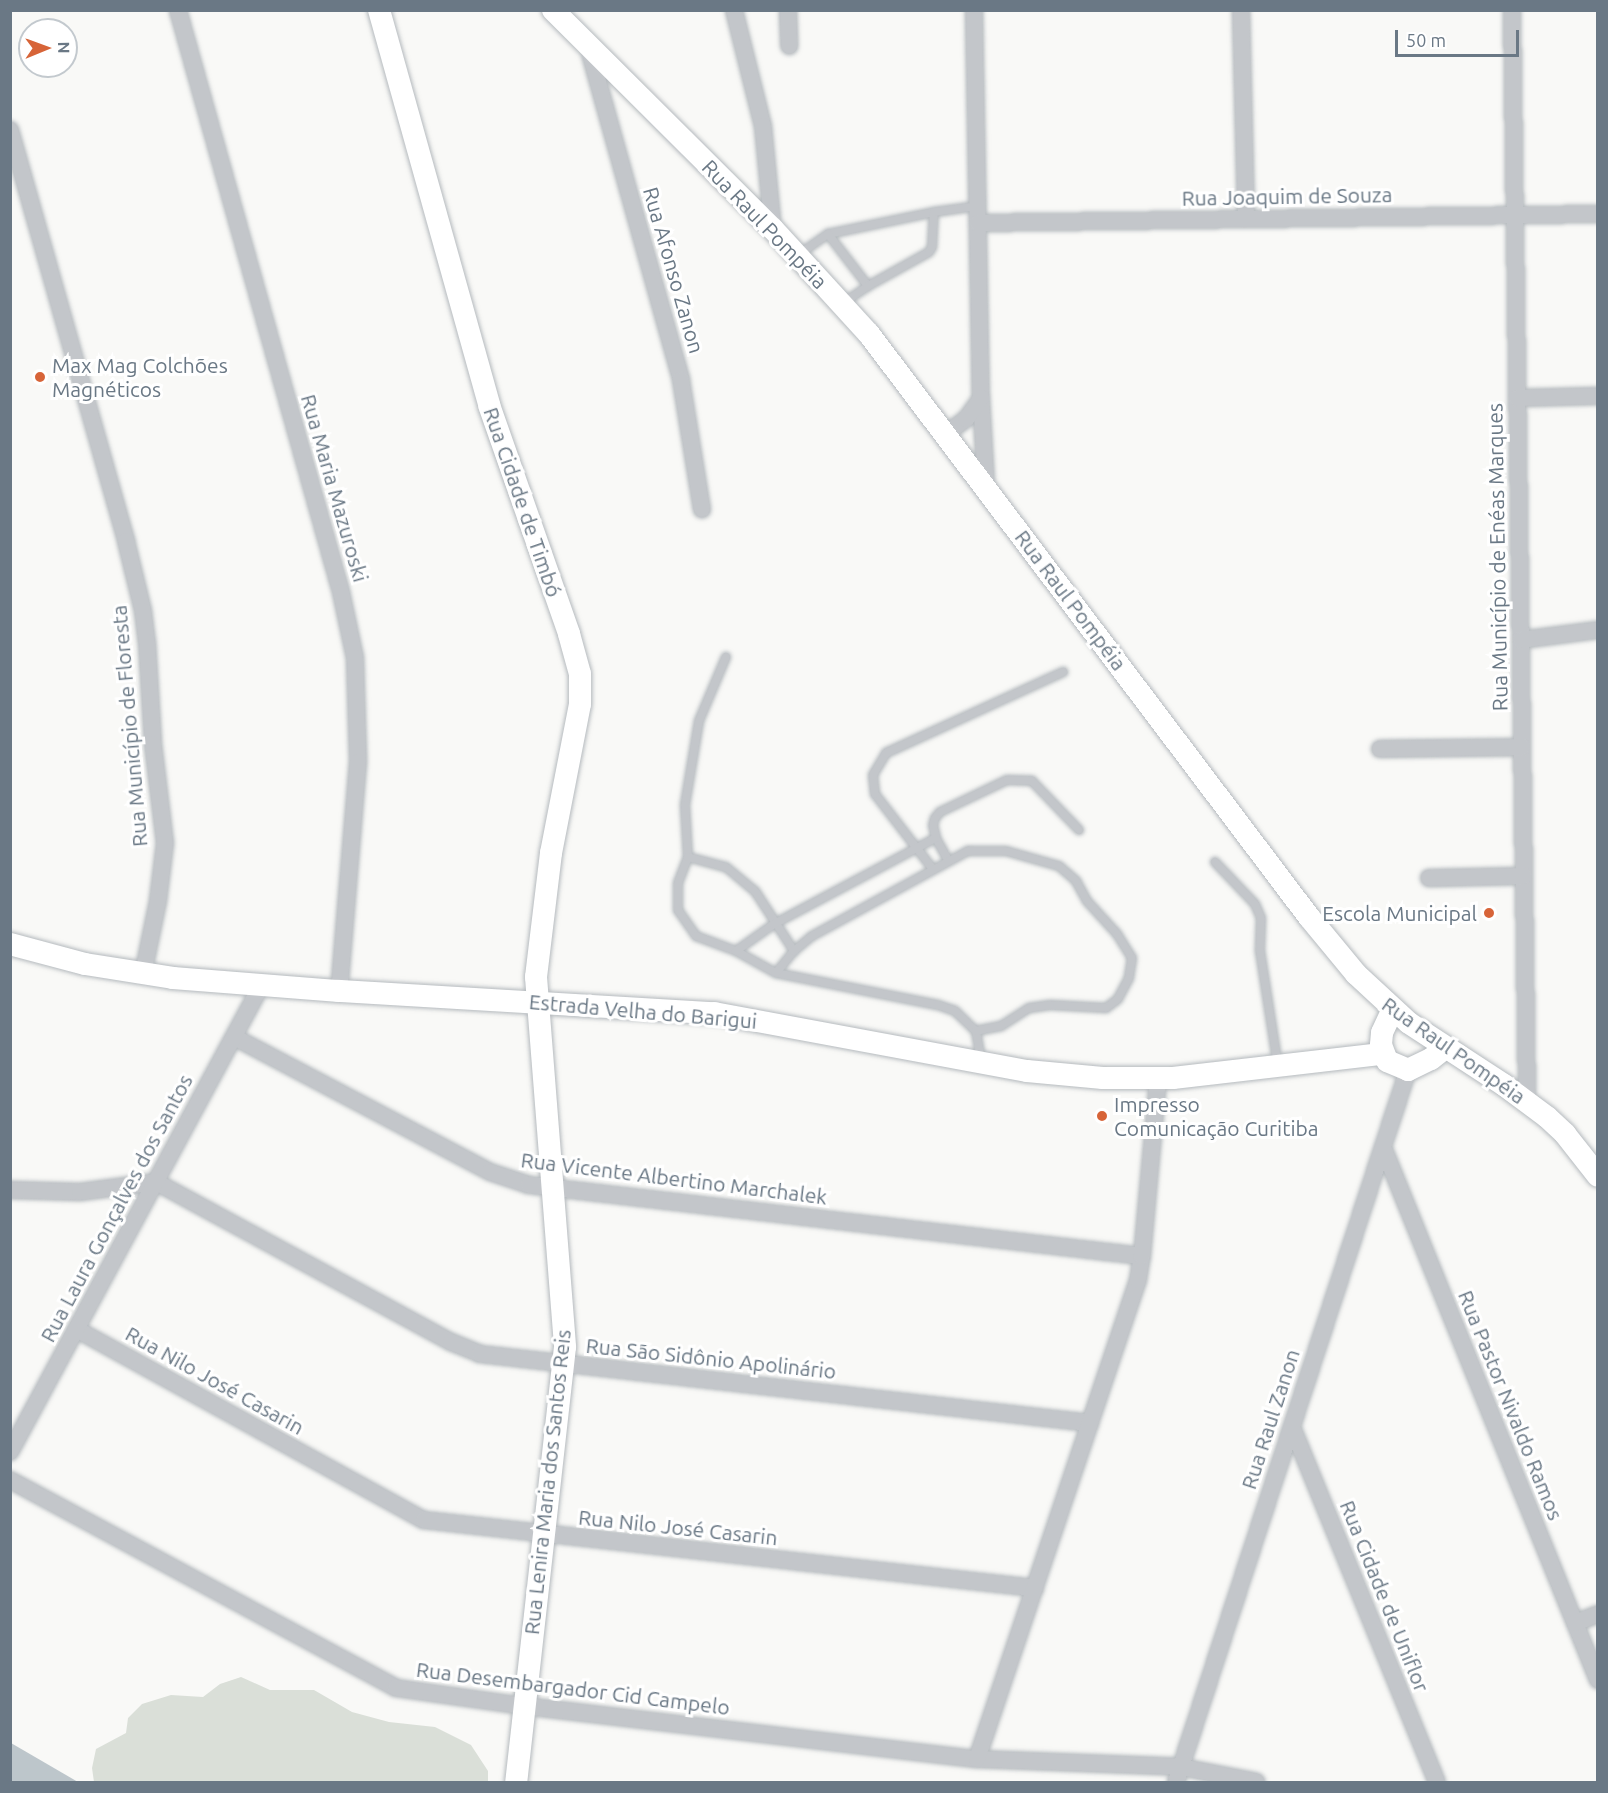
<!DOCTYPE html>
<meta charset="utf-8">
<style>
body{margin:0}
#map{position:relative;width:1608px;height:1793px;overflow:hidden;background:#f9f9f7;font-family:Ubuntu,sans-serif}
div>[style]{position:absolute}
.green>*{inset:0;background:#dadfd8}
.water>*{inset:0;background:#bdc6cb}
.roads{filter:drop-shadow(0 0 2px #b5babe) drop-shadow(0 0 2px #b5babe)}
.lane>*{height:8px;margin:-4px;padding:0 4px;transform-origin:4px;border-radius:4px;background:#c3c6ca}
.street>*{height:16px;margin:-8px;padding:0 8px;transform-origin:8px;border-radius:8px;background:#c3c6ca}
.secondary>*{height:22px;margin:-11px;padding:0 11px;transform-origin:11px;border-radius:11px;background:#fff}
.dots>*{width:16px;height:16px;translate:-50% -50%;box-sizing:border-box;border:3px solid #fff;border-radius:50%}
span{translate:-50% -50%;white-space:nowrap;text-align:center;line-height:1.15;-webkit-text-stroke:6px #fff;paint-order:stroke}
.street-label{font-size:21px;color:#6a7885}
.poi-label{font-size:21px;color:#6a7885}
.left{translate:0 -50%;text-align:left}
.right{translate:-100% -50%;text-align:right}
.frame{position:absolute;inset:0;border:12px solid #6a7885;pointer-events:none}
.north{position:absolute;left:18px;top:18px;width:60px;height:60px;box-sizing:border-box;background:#fff;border:2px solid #c3c9ce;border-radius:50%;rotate:89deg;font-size:16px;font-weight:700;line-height:24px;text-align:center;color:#6a7885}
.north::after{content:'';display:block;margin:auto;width:21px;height:27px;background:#d76438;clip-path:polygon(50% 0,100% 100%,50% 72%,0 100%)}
.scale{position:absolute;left:1395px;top:30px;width:124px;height:27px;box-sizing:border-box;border:3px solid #6a7885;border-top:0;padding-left:8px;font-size:18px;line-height:21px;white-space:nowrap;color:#6a7885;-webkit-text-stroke:4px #fff;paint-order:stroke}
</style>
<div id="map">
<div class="green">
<div style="clip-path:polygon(241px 1677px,270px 1690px,314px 1690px,352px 1712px,389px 1722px,435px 1727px,471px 1745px,488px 1771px,488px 1782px,94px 1782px,92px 1768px,96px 1749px,126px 1733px,128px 1718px,142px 1704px,171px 1695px,203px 1697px,220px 1684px)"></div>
</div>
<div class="water">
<div style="clip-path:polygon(11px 1743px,78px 1782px,11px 1782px)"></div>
</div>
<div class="roads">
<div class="lane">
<div style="left:828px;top:234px;width:108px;rotate:-11.7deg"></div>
<div style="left:798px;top:255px;width:37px;rotate:-35deg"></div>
<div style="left:828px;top:234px;width:66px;rotate:52.4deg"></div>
<div style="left:843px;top:303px;width:30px;rotate:-34deg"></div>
<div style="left:868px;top:286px;width:70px;rotate:-29.1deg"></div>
<div style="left:929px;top:252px;width:6px;rotate:-59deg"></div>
<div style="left:932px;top:247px;width:35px;rotate:-87deg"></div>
<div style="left:934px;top:212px;width:43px;rotate:-7.9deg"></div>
<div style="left:726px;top:657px;width:69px;rotate:112.9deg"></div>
<div style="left:699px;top:721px;width:85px;rotate:99.5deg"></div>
<div style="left:685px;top:805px;width:52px;rotate:86.7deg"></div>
<div style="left:688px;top:857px;width:28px;rotate:111deg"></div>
<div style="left:678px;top:883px;width:27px;rotate:90deg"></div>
<div style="left:678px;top:910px;width:32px;rotate:55deg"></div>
<div style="left:696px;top:936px;width:43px;rotate:20.6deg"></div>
<div style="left:736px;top:951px;width:46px;rotate:28.8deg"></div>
<div style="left:776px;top:973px;width:165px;rotate:11.2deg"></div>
<div style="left:938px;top:1005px;width:18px;rotate:19deg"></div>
<div style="left:955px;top:1011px;width:29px;rotate:44deg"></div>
<div style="left:976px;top:1031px;width:28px;rotate:80deg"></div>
<div style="left:688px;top:857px;width:39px;rotate:15deg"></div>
<div style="left:726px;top:867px;width:38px;rotate:40deg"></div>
<div style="left:755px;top:891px;width:72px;rotate:57deg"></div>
<div style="left:948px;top:860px;width:25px;rotate:-119deg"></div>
<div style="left:936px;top:838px;width:13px;rotate:-103deg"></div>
<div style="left:933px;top:825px;width:7px;rotate:-74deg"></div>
<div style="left:935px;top:818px;width:8px;rotate:-50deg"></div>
<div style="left:940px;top:812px;width:74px;rotate:-25.5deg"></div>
<div style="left:1007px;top:780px;width:25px;rotate:2deg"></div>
<div style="left:1032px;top:781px;width:68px;rotate:46.2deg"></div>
<div style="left:1215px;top:862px;width:58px;rotate:46.4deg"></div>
<div style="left:1255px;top:904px;width:15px;rotate:67deg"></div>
<div style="left:1261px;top:918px;width:33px;rotate:92deg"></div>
<div style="left:1260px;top:951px;width:116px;rotate:81.1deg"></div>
<div style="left:932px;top:868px;width:93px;rotate:-127.6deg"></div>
<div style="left:875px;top:794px;width:19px;rotate:-96deg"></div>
<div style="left:873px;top:775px;width:26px;rotate:-59deg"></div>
<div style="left:886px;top:753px;width:195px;rotate:-24.6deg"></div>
<div style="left:736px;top:951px;width:47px;rotate:-35.4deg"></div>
<div style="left:774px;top:924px;width:183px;rotate:-28deg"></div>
<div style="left:776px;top:973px;width:28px;rotate:-51deg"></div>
<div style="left:794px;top:951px;width:23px;rotate:-40deg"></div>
<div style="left:812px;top:936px;width:178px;rotate:-28.6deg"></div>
<div style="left:968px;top:851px;width:38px"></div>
<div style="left:1006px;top:851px;width:55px;rotate:15.8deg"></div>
<div style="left:1059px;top:866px;width:23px;rotate:41deg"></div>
<div style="left:1076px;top:881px;width:23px;rotate:61deg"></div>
<div style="left:1087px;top:901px;width:45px;rotate:47.7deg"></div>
<div style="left:1117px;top:934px;width:28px;rotate:58deg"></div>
<div style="left:1132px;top:958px;width:20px;rotate:99deg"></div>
<div style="left:1129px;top:978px;width:24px;rotate:118deg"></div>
<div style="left:1118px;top:999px;width:15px;rotate:143deg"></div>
<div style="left:1106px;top:1008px;width:56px;rotate:-176.9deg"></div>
<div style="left:1050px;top:1005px;width:21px;rotate:172deg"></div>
<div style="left:1029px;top:1008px;width:33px;rotate:147deg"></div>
<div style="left:1001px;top:1026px;width:25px;rotate:169deg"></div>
</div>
<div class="street">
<div style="left:178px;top:10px;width:604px;rotate:74.35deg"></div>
<div style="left:341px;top:592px;width:67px;rotate:78deg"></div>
<div style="left:355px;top:658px;width:104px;rotate:88.3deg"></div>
<div style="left:358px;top:762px;width:230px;rotate:94.7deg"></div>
<div style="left:734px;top:10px;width:120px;rotate:76deg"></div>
<div style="left:763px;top:126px;width:103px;rotate:84.5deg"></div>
<div style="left:788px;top:10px;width:36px;rotate:88deg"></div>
<div style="left:974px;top:10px;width:388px;rotate:89deg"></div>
<div style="left:981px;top:398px;width:88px;rotate:86.7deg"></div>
<div style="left:1241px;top:10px;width:209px;rotate:88.6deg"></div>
<div style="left:1512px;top:10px;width:1092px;rotate:89.21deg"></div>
<div style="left:588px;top:46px;width:347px;rotate:74.4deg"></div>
<div style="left:681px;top:380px;width:131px;rotate:80.8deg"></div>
<div style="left:10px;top:130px;width:427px;rotate:74.2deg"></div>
<div style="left:126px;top:541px;width:72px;rotate:76.3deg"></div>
<div style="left:143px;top:611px;width:31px;rotate:83deg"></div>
<div style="left:147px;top:642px;width:102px;rotate:86.6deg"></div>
<div style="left:153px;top:744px;width:100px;rotate:83.1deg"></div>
<div style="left:165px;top:843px;width:58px;rotate:96.9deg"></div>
<div style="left:158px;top:901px;width:75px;rotate:101.6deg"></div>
<div style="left:978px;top:223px;width:620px;rotate:-0.83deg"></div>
<div style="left:1517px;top:398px;width:81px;rotate:-1.4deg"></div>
<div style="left:946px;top:434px;width:25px;rotate:-37deg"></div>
<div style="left:966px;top:419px;width:26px;rotate:-54deg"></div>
<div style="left:1521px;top:640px;width:78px;rotate:-7.4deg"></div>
<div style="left:1380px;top:749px;width:142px;rotate:-0.8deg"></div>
<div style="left:1429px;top:878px;width:95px;rotate:-1.2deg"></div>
<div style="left:234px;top:1037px;width:289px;rotate:27.8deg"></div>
<div style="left:490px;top:1172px;width:41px;rotate:18.4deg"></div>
<div style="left:529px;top:1185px;width:617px;rotate:6.61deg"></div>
<div style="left:1383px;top:1147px;width:575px;rotate:68.03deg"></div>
<div style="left:10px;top:1190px;width:70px;rotate:1.6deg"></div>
<div style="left:80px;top:1192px;width:77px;rotate:-7.5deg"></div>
<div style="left:156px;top:1182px;width:336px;rotate:28.5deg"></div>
<div style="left:451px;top:1342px;width:31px;rotate:22deg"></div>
<div style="left:480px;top:1354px;width:614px;rotate:6.45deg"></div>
<div style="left:76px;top:1329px;width:397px;rotate:28.8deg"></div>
<div style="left:424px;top:1520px;width:615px;rotate:6.35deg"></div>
<div style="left:1292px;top:1427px;width:383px;rotate:67.8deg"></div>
<div style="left:10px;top:1452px;width:529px;rotate:-61.69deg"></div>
<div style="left:10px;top:1480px;width:438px;rotate:28.3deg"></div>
<div style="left:396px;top:1688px;width:129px;rotate:8deg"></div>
<div style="left:524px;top:1706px;width:456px;rotate:6.7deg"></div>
<div style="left:977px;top:1759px;width:204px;rotate:2.2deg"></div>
<div style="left:1181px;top:1767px;width:77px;rotate:11.2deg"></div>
<div style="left:1575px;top:1623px;width:25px;rotate:-21deg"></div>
<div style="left:977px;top:1759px;width:505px;rotate:-71.42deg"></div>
<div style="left:1138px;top:1280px;width:24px;rotate:-81deg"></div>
<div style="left:1142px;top:1256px;width:178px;rotate:-84.8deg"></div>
<div style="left:1176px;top:1782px;width:749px;rotate:-71.95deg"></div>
</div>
<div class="secondary">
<div style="left:379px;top:10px;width:410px;rotate:74.4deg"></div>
<div style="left:489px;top:405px;width:243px;rotate:70.7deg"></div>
<div style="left:569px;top:634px;width:41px;rotate:74.6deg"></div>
<div style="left:580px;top:674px;width:30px;rotate:90deg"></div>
<div style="left:580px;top:704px;width:152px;rotate:101deg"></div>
<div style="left:551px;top:853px;width:125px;rotate:96.9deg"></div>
<div style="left:536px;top:977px;width:371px;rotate:85.5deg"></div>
<div style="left:565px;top:1347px;width:438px;rotate:96.4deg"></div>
<div style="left:553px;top:10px;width:310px;rotate:44.9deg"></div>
<div style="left:773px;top:229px;width:142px;rotate:47.6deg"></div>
<div style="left:869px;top:334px;width:730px;rotate:52.96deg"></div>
<div style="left:1309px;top:917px;width:74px;rotate:50.5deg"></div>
<div style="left:1356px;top:974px;width:72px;rotate:42.8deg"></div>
<div style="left:1409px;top:1023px;width:113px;rotate:33.1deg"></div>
<div style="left:1504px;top:1085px;width:54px;rotate:36.7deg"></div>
<div style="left:1547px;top:1117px;width:25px;rotate:43deg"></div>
<div style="left:1565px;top:1134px;width:53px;rotate:51.8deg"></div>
<div style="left:10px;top:944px;width:78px;rotate:14.9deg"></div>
<div style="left:85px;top:964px;width:89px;rotate:9deg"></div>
<div style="left:173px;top:978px;width:167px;rotate:4.5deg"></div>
<div style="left:339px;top:991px;width:376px;rotate:3.4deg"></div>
<div style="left:714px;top:1013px;width:318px;rotate:10.5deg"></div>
<div style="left:1027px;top:1071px;width:76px;rotate:5.3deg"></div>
<div style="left:1103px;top:1078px;width:70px"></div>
<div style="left:1173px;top:1078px;width:210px;rotate:-6.6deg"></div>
<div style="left:1393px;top:1009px;width:26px;rotate:115deg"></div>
<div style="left:1382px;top:1033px;width:12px;rotate:95deg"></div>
<div style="left:1381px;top:1045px;width:17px;rotate:69deg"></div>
<div style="left:1387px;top:1061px;width:23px;rotate:23deg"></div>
<div style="left:1408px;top:1070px;width:25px;rotate:-26deg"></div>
<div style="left:1431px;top:1059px;width:18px;rotate:-38deg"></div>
</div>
</div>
<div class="dots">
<div style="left:40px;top:377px;background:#d76438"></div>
<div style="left:1489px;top:913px;background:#d76438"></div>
<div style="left:1102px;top:1116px;background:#d76438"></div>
</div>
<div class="street-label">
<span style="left:1287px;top:196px;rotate:-1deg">Rua Joaquim de Souza</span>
<span style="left:765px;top:224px;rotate:46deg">Rua Raul Pompéia</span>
<span style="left:674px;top:270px;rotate:74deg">Rua Afonso Zanon</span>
<span style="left:335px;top:488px;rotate:74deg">Rua Maria Mazuroski</span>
<span style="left:523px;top:502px;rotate:71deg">Rua Cidade de Timbó</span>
<span style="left:1497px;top:557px;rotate:-91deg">Rua Município de Enéas Marques</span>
<span style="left:1071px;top:600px;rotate:53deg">Rua Raul Pompéia</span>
<span style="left:129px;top:726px;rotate:-95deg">Rua Município de Floresta</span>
<span style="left:643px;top:1011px;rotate:5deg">Estrada Velha do Barigui</span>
<span style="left:1454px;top:1050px;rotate:35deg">Rua Raul Pompéia</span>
<span style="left:674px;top:1178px;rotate:7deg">Rua Vicente Albertino Marchalek</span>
<span style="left:116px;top:1208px;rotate:-62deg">Rua Laura Gonçalves dos Santos</span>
<span style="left:711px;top:1358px;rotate:6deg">Rua São Sidônio Apolinário</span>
<span style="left:215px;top:1380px;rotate:29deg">Rua Nilo José Casarin</span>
<span style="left:1511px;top:1405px;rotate:68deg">Rua Pastor Nivaldo Ramos</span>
<span style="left:1270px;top:1419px;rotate:-72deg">Rua Raul Zanon</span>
<span style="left:547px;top:1482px;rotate:-84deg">Rua Lenira Maria dos Santos Reis</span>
<span style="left:678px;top:1527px;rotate:6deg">Rua Nilo José Casarin</span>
<span style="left:1385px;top:1596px;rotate:68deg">Rua Cidade de Uniflor</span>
<span style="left:573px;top:1688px;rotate:7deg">Rua Desembargador Cid Campelo</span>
</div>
<div class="poi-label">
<span class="left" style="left:52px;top:377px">Max Mag Colchões<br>Magnéticos</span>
<span class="right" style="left:1477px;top:913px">Escola Municipal</span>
<span class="left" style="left:1114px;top:1116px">Impresso<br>Comunicação Curitiba</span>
</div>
<div class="frame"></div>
<div class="north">N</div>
<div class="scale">50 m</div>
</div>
